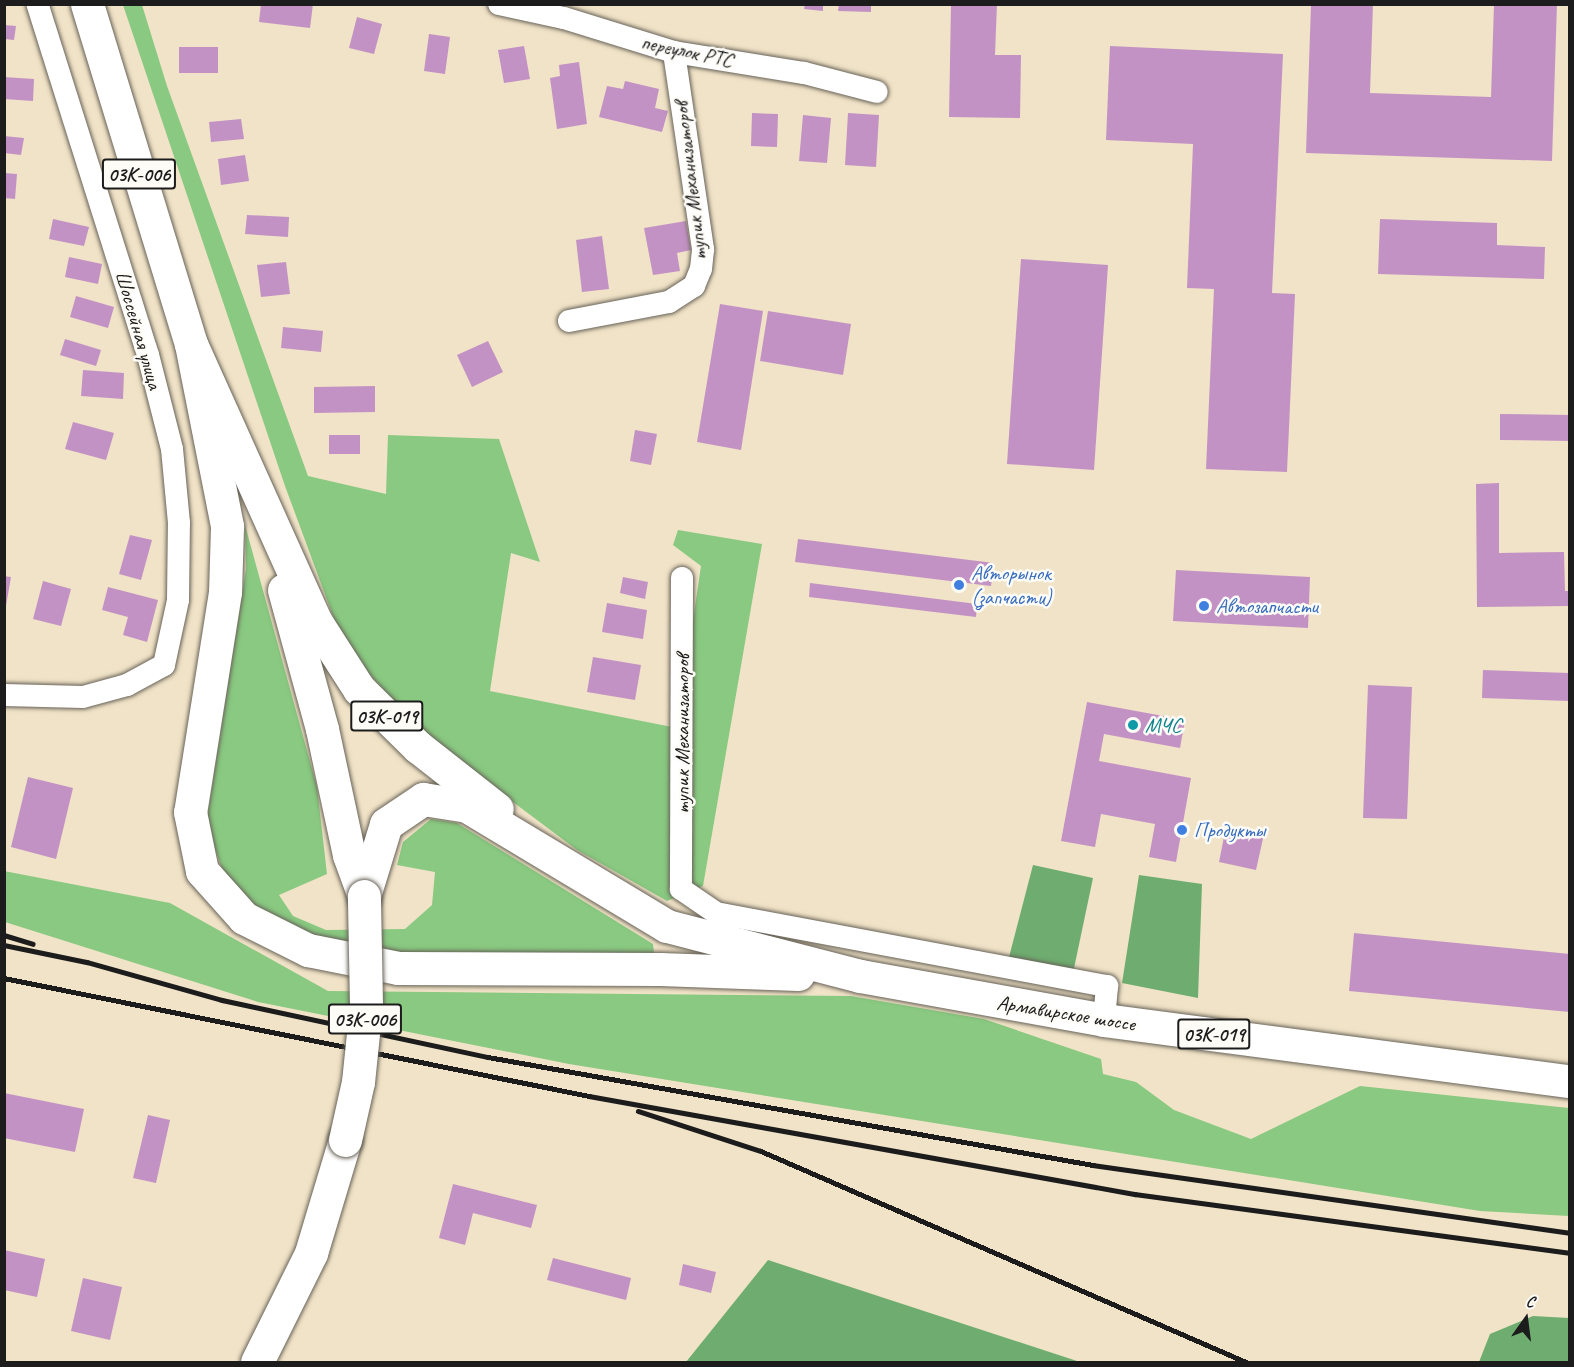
<!DOCTYPE html>
<meta charset="utf-8">
<style>
body{margin:0}
#map{position:relative;width:1574px;height:1367px;overflow:hidden;background:#f1e3c7;font-family:Caveat,sans-serif}
div>[style]{position:absolute}
.green>*{inset:0;background:#89c981}
.forest>*{inset:0;background:#6ead6f}
.building>*{inset:0;background:#c392c4}
.roads{filter:drop-shadow(0 0 2px #676258) drop-shadow(0 0 2px #676258)}
.minor>*{height:22px;margin:-11px;padding:0 11px;transform-origin:11px;border-radius:11px;background:#fff}
.primary>*{height:33px;margin:-16.5px;padding:0 16.5px;transform-origin:16.5px;border-radius:16.5px;background:#fff}
.rail>*{height:4.5px;margin:-2.25px;padding:0 2.25px;transform-origin:2.25px;border-radius:2.25px;background:#1c1c1c}
.bridges{filter:drop-shadow(0 0 2px #676258) drop-shadow(0 0 2px #676258)}
.primary-bridge>*{height:33px;margin:-16.5px;padding:0 16.5px;transform-origin:16.5px;border-radius:16.5px;background:#fff}
.dots>*{width:16px;height:16px;translate:-50% -50%;box-sizing:border-box;border:3px solid #fdfcf7;border-radius:50%}
span{translate:-50% -50%;white-space:nowrap;text-align:center;line-height:1.15;-webkit-text-stroke:5px #fdfcf7;paint-order:stroke}
.shield-label span{padding:2px 4px;background:#fdfcf7;border:2px solid;border-radius:4px;-webkit-text-stroke-width:0}
.shield-label{font-size:20px;color:#1c1c1c;font-weight:700}
.street-label{font-size:21px;color:#1c1c1c}
.shop-label{font-size:21px;color:#366cbe}
.left{translate:0 -50%;text-align:left}
.culture-label{font-size:21px;color:#0d838f}
.frame{position:absolute;inset:0;border:6px solid #1c1c1c;pointer-events:none}
.north{position:absolute;left:1496px;top:1289px;width:60px;height:60px;-webkit-text-stroke:4px #fdfcf7;paint-order:stroke;rotate:14deg;font-size:16px;font-weight:700;line-height:24px;text-align:center;color:#1c1c1c}
.north::after{content:'';display:block;margin:auto;width:21px;height:27px;background:#1c1c1c;clip-path:polygon(50% 0,100% 100%,50% 72%,0 100%)}
</style>
<div id="map">
<div class="green">
<div style="clip-path:polygon(123px 5px,142px 5px,167px 86px,308px 476px,386px 494px,388px 435px,499px 439px,540px 562px,511px 553px,490px 691px,677px 728px,701px 566px,673px 545px,678px 530px,762px 544px,703px 886px,667px 901px,577px 850px,418px 731px,343px 643px,285px 486px)"></div>
<div style="clip-path:polygon(245px 525px,317px 787px,327px 874px,279px 895px,293px 916px,326px 930px,405px 929px,432px 905px,435px 872px,397px 865px,403px 842px,431px 819px,457px 823px,653px 944px,654px 953px,398px 957px,325px 944px,267px 919px,226px 879px,206px 825px,246px 569px)"></div>
<div style="clip-path:polygon(4px 871px,170px 903px,328px 991px,851px 996px,984px 1019px,1101px 1059px,1103px 1074px,1136px 1082px,1174px 1110px,1251px 1139px,1360px 1086px,1569px 1108px,1569px 1216px,1480px 1211px,569px 1064px,258px 1002px,5px 922px)"></div>
</div>
<div class="forest">
<div style="clip-path:polygon(1033px 865px,1093px 878px,1073px 973px,1008px 961px)"></div>
<div style="clip-path:polygon(1139px 875px,1202px 884px,1198px 998px,1122px 983px)"></div>
<div style="clip-path:polygon(768px 1260px,1080px 1362px,686px 1362px)"></div>
<div style="clip-path:polygon(1533px 1316px,1569px 1318px,1569px 1362px,1479px 1362px,1490px 1334px)"></div>
</div>
<div class="building">
<div style="clip-path:polygon(261px 4px,313px 4px,310px 28px,259px 22px)"></div>
<div style="clip-path:polygon(805px 4px,823px 4px,823px 11px,804px 9px)"></div>
<div style="clip-path:polygon(839px 4px,871px 4px,871px 12px,838px 11px)"></div>
<div style="clip-path:polygon(951px 4px,997px 4px,995px 55px,1021px 55px,1020px 118px,949px 117px)"></div>
<div style="clip-path:polygon(1311px 4px,1373px 4px,1370px 93px,1491px 97px,1494px 4px,1557px 4px,1552px 161px,1306px 153px)"></div>
<div style="clip-path:polygon(357px 17px,382px 24px,374px 54px,349px 48px)"></div>
<div style="clip-path:polygon(4px 25px,16px 26px,14px 40px,4px 39px)"></div>
<div style="clip-path:polygon(429px 34px,450px 37px,445px 74px,424px 71px)"></div>
<div style="clip-path:polygon(524px 46px,530px 79px,504px 83px,498px 50px)"></div>
<div style="clip-path:polygon(1110px 46px,1283px 54px,1272px 293px,1295px 294px,1287px 472px,1206px 469px,1214px 289px,1187px 288px,1193px 144px,1106px 140px)"></div>
<div style="clip-path:polygon(179px 47px,218px 47px,218px 73px,179px 73px)"></div>
<div style="clip-path:polygon(579px 62px,587px 124px,557px 129px,550px 78px,560px 76px,559px 65px)"></div>
<div style="clip-path:polygon(4px 77px,34px 79px,33px 101px,4px 99px)"></div>
<div style="clip-path:polygon(625px 81px,659px 89px,655px 108px,668px 111px,662px 132px,599px 117px,607px 86px,623px 89px)"></div>
<div style="clip-path:polygon(752px 113px,778px 114px,777px 147px,751px 146px)"></div>
<div style="clip-path:polygon(848px 113px,879px 115px,876px 167px,845px 165px)"></div>
<div style="clip-path:polygon(803px 115px,831px 118px,827px 163px,799px 161px)"></div>
<div style="clip-path:polygon(241px 119px,244px 139px,211px 142px,209px 122px)"></div>
<div style="clip-path:polygon(4px 136px,24px 138px,21px 155px,4px 153px)"></div>
<div style="clip-path:polygon(245px 155px,249px 181px,221px 185px,218px 159px)"></div>
<div style="clip-path:polygon(4px 173px,17px 174px,15px 199px,4px 198px)"></div>
<div style="clip-path:polygon(247px 215px,289px 217px,288px 237px,245px 234px)"></div>
<div style="clip-path:polygon(53px 219px,89px 227px,84px 246px,49px 239px)"></div>
<div style="clip-path:polygon(1380px 219px,1497px 223px,1497px 245px,1545px 247px,1544px 279px,1378px 274px)"></div>
<div style="clip-path:polygon(686px 221px,691px 250px,677px 253px,680px 271px,653px 275px,644px 228px)"></div>
<div style="clip-path:polygon(602px 236px,609px 289px,582px 292px,576px 240px)"></div>
<div style="clip-path:polygon(69px 257px,102px 264px,98px 284px,65px 277px)"></div>
<div style="clip-path:polygon(1021px 259px,1108px 265px,1094px 470px,1007px 464px)"></div>
<div style="clip-path:polygon(286px 262px,290px 294px,261px 297px,257px 265px)"></div>
<div style="clip-path:polygon(76px 296px,114px 307px,108px 328px,70px 317px)"></div>
<div style="clip-path:polygon(720px 304px,763px 311px,741px 450px,697px 442px)"></div>
<div style="clip-path:polygon(768px 311px,851px 324px,843px 375px,760px 361px)"></div>
<div style="clip-path:polygon(283px 327px,323px 331px,321px 352px,281px 348px)"></div>
<div style="clip-path:polygon(65px 339px,101px 350px,96px 366px,60px 355px)"></div>
<div style="clip-path:polygon(488px 341px,503px 372px,472px 387px,457px 355px)"></div>
<div style="clip-path:polygon(83px 370px,124px 373px,123px 399px,81px 396px)"></div>
<div style="clip-path:polygon(375px 386px,375px 412px,314px 413px,314px 387px)"></div>
<div style="clip-path:polygon(1500px 414px,1570px 415px,1570px 441px,1500px 440px)"></div>
<div style="clip-path:polygon(73px 422px,114px 433px,106px 460px,65px 449px)"></div>
<div style="clip-path:polygon(635px 430px,657px 434px,651px 465px,630px 461px)"></div>
<div style="clip-path:polygon(329px 435px,360px 435px,360px 454px,329px 454px)"></div>
<div style="clip-path:polygon(1499px 483px,1499px 553px,1564px 552px,1565px 591px,1570px 591px,1570px 606px,1477px 607px,1476px 484px)"></div>
<div style="clip-path:polygon(130px 535px,152px 540px,141px 580px,119px 574px)"></div>
<div style="clip-path:polygon(798px 539px,994px 563px,991px 586px,795px 562px)"></div>
<div style="clip-path:polygon(1176px 570px,1310px 577px,1308px 628px,1173px 621px)"></div>
<div style="clip-path:polygon(4px 576px,11px 577px,6px 606px,4px 606px)"></div>
<div style="clip-path:polygon(623px 577px,648px 582px,645px 599px,620px 593px)"></div>
<div style="clip-path:polygon(43px 581px,71px 589px,61px 626px,33px 619px)"></div>
<div style="clip-path:polygon(810px 583px,977px 604px,976px 617px,809px 597px)"></div>
<div style="clip-path:polygon(108px 587px,158px 600px,147px 642px,123px 635px,128px 617px,102px 610px)"></div>
<div style="clip-path:polygon(607px 603px,647px 610px,643px 639px,602px 632px)"></div>
<div style="clip-path:polygon(593px 657px,641px 665px,635px 700px,587px 692px)"></div>
<div style="clip-path:polygon(1483px 670px,1570px 673px,1570px 701px,1482px 698px)"></div>
<div style="clip-path:polygon(1368px 685px,1412px 687px,1407px 819px,1363px 818px)"></div>
<div style="clip-path:polygon(1087px 702px,1185px 720px,1180px 748px,1104px 734px,1099px 761px,1191px 778px,1176px 862px,1149px 857px,1155px 824px,1101px 814px,1095px 847px,1061px 841px)"></div>
<div style="clip-path:polygon(28px 777px,73px 788px,56px 859px,11px 847px)"></div>
<div style="clip-path:polygon(1226px 827px,1264px 834px,1256px 870px,1219px 862px)"></div>
<div style="clip-path:polygon(1354px 933px,1570px 954px,1570px 1012px,1349px 991px)"></div>
<div style="clip-path:polygon(4px 1093px,84px 1109px,75px 1152px,4px 1138px)"></div>
<div style="clip-path:polygon(148px 1115px,170px 1120px,156px 1183px,133px 1178px)"></div>
<div style="clip-path:polygon(453px 1184px,537px 1205px,531px 1228px,473px 1213px,465px 1245px,439px 1238px)"></div>
<div style="clip-path:polygon(4px 1250px,45px 1259px,37px 1297px,4px 1290px)"></div>
<div style="clip-path:polygon(553px 1258px,631px 1278px,626px 1300px,547px 1280px)"></div>
<div style="clip-path:polygon(683px 1264px,716px 1272px,711px 1293px,679px 1285px)"></div>
<div style="clip-path:polygon(83px 1278px,122px 1287px,110px 1340px,71px 1331px)"></div>
</div>
<div class="roads">
<div class="minor">
<div style="left:499px;top:4px;width:66px;rotate:12.2deg"></div>
<div style="left:564px;top:18px;width:115px;rotate:17.2deg"></div>
<div style="left:674px;top:52px;width:132px;rotate:9.2deg"></div>
<div style="left:804px;top:73px;width:75px;rotate:14.6deg"></div>
<div style="left:569px;top:321px;width:102px;rotate:-10.8deg"></div>
<div style="left:669px;top:302px;width:30px;rotate:-33deg"></div>
<div style="left:694px;top:286px;width:18px;rotate:-68deg"></div>
<div style="left:701px;top:269px;width:20px;rotate:-84deg"></div>
<div style="left:703px;top:249px;width:199px;rotate:-98.4deg"></div>
<div style="left:682px;top:578px;width:311px;rotate:90.2deg"></div>
<div style="left:681px;top:889px;width:42px;rotate:34.4deg"></div>
<div style="left:716px;top:913px;width:398px;rotate:10.6deg"></div>
<div style="left:1107px;top:986px;width:34px;rotate:95deg"></div>
<div style="left:4px;top:695px;width:79px;rotate:1.5deg"></div>
<div style="left:83px;top:697px;width:46px;rotate:-15.3deg"></div>
<div style="left:127px;top:685px;width:42px;rotate:-28.4deg"></div>
<div style="left:164px;top:665px;width:66px;rotate:-77.8deg"></div>
<div style="left:178px;top:600px;width:77px;rotate:-89.3deg"></div>
<div style="left:179px;top:523px;width:74px;rotate:-95.4deg"></div>
<div style="left:172px;top:449px;width:97px;rotate:-104.3deg"></div>
<div style="left:148px;top:355px;width:368px;rotate:-107.5deg"></div>
</div>
<div class="primary">
<div style="left:87px;top:4px;width:356px;rotate:73deg"></div>
<div style="left:191px;top:344px;width:305px;rotate:65.8deg"></div>
<div style="left:316px;top:622px;width:80px;rotate:57.3deg"></div>
<div style="left:359px;top:689px;width:83px;rotate:44.5deg"></div>
<div style="left:418px;top:747px;width:100px;rotate:38.1deg"></div>
<div style="left:191px;top:344px;width:186px;rotate:78.8deg"></div>
<div style="left:227px;top:526px;width:66px;rotate:91.7deg"></div>
<div style="left:225px;top:592px;width:223px;rotate:99deg"></div>
<div style="left:190px;top:812px;width:60px;rotate:78.5deg"></div>
<div style="left:202px;top:871px;width:63px;rotate:48.2deg"></div>
<div style="left:244px;top:918px;width:72px;rotate:26.6deg"></div>
<div style="left:308px;top:950px;width:92px;rotate:11.3deg"></div>
<div style="left:398px;top:968px;width:262px;rotate:0.2deg"></div>
<div style="left:660px;top:969px;width:138px;rotate:2.1deg"></div>
<div style="left:284px;top:590px;width:144px;rotate:74.7deg"></div>
<div style="left:322px;top:729px;width:129px;rotate:77.9deg"></div>
<div style="left:349px;top:855px;width:44px;rotate:69.9deg"></div>
<div style="left:364px;top:896px;width:75px;rotate:-73deg"></div>
<div style="left:386px;top:824px;width:45px;rotate:-34deg"></div>
<div style="left:423px;top:799px;width:45px;rotate:9deg"></div>
<div style="left:467px;top:806px;width:233px;rotate:31deg"></div>
<div style="left:667px;top:926px;width:199px;rotate:14.5deg"></div>
<div style="left:860px;top:976px;width:248px;rotate:10.2deg"></div>
<div style="left:1104px;top:1020px;width:470px;rotate:7.5deg"></div>
<div style="left:257px;top:1362px;width:122px;rotate:-63.6deg"></div>
<div style="left:311px;top:1253px;width:118px;rotate:-73.3deg"></div>
</div>
</div>
<div class="rail">
<div style="left:4px;top:935px;width:30px;rotate:17deg"></div>
<div style="left:4px;top:945px;width:85px;rotate:11.6deg"></div>
<div style="left:87px;top:962px;width:140px;rotate:15.7deg"></div>
<div style="left:222px;top:1000px;width:272px;rotate:12.1deg"></div>
<div style="left:488px;top:1057px;width:615px;rotate:10.12deg"></div>
<div style="left:1093px;top:1165px;width:482px;rotate:8.1deg"></div>
<div style="left:4px;top:978px;width:597px;rotate:11.4deg"></div>
<div style="left:589px;top:1096px;width:555px;rotate:10.18deg"></div>
<div style="left:1135px;top:1194px;width:439px;rotate:7.7deg"></div>
<div style="left:638px;top:1111px;width:129px;rotate:18deg"></div>
<div style="left:761px;top:1151px;width:529px;rotate:23.51deg"></div>
</div>
<div class="bridges">
<div class="primary-bridge">
<div style="left:345px;top:1140px;width:59px;rotate:-77.4deg"></div>
<div style="left:358px;top:1082px;width:77px;rotate:-84.1deg"></div>
<div style="left:366px;top:1005px;width:109px;rotate:-91.1deg"></div>
</div>
</div>
<div class="dots">
<div style="left:959px;top:585px;background:#3f7fe0"></div>
<div style="left:1204px;top:606px;background:#3f7fe0"></div>
<div style="left:1133px;top:725px;background:#0f9aa8"></div>
<div style="left:1182px;top:830px;background:#3f7fe0"></div>
</div>
<div class="shield-label">
<span style="left:139px;top:174px">03К-006</span>
<span style="left:387px;top:716px">03К-019</span>
<span style="left:365px;top:1019px">03К-006</span>
<span style="left:1214px;top:1034px">03К-019</span>
</div>
<div class="street-label">
<span style="left:687px;top:51px;rotate:12deg">переулок РТС</span>
<span style="left:690px;top:181px;rotate:-97deg">тупик Механизаторов</span>
<span style="left:139px;top:330px;rotate:74deg">Шоссейная улица</span>
<span style="left:682px;top:734px;rotate:-90deg">тупик Механизаторов</span>
<span style="left:1066px;top:1013px;rotate:9deg">Армавирское шоссе</span>
</div>
<div class="shop-label">
<span class="left" style="left:971px;top:585px">Авторынок<br>(запчасти)</span>
<span class="left" style="left:1216px;top:606px">Автозапчасти</span>
<span class="left" style="left:1194px;top:830px">Продукты</span>
</div>
<div class="culture-label">
<span class="left" style="left:1145px;top:725px">МЧС</span>
</div>
<div class="frame"></div>
<div class="north">С</div>
</div>
